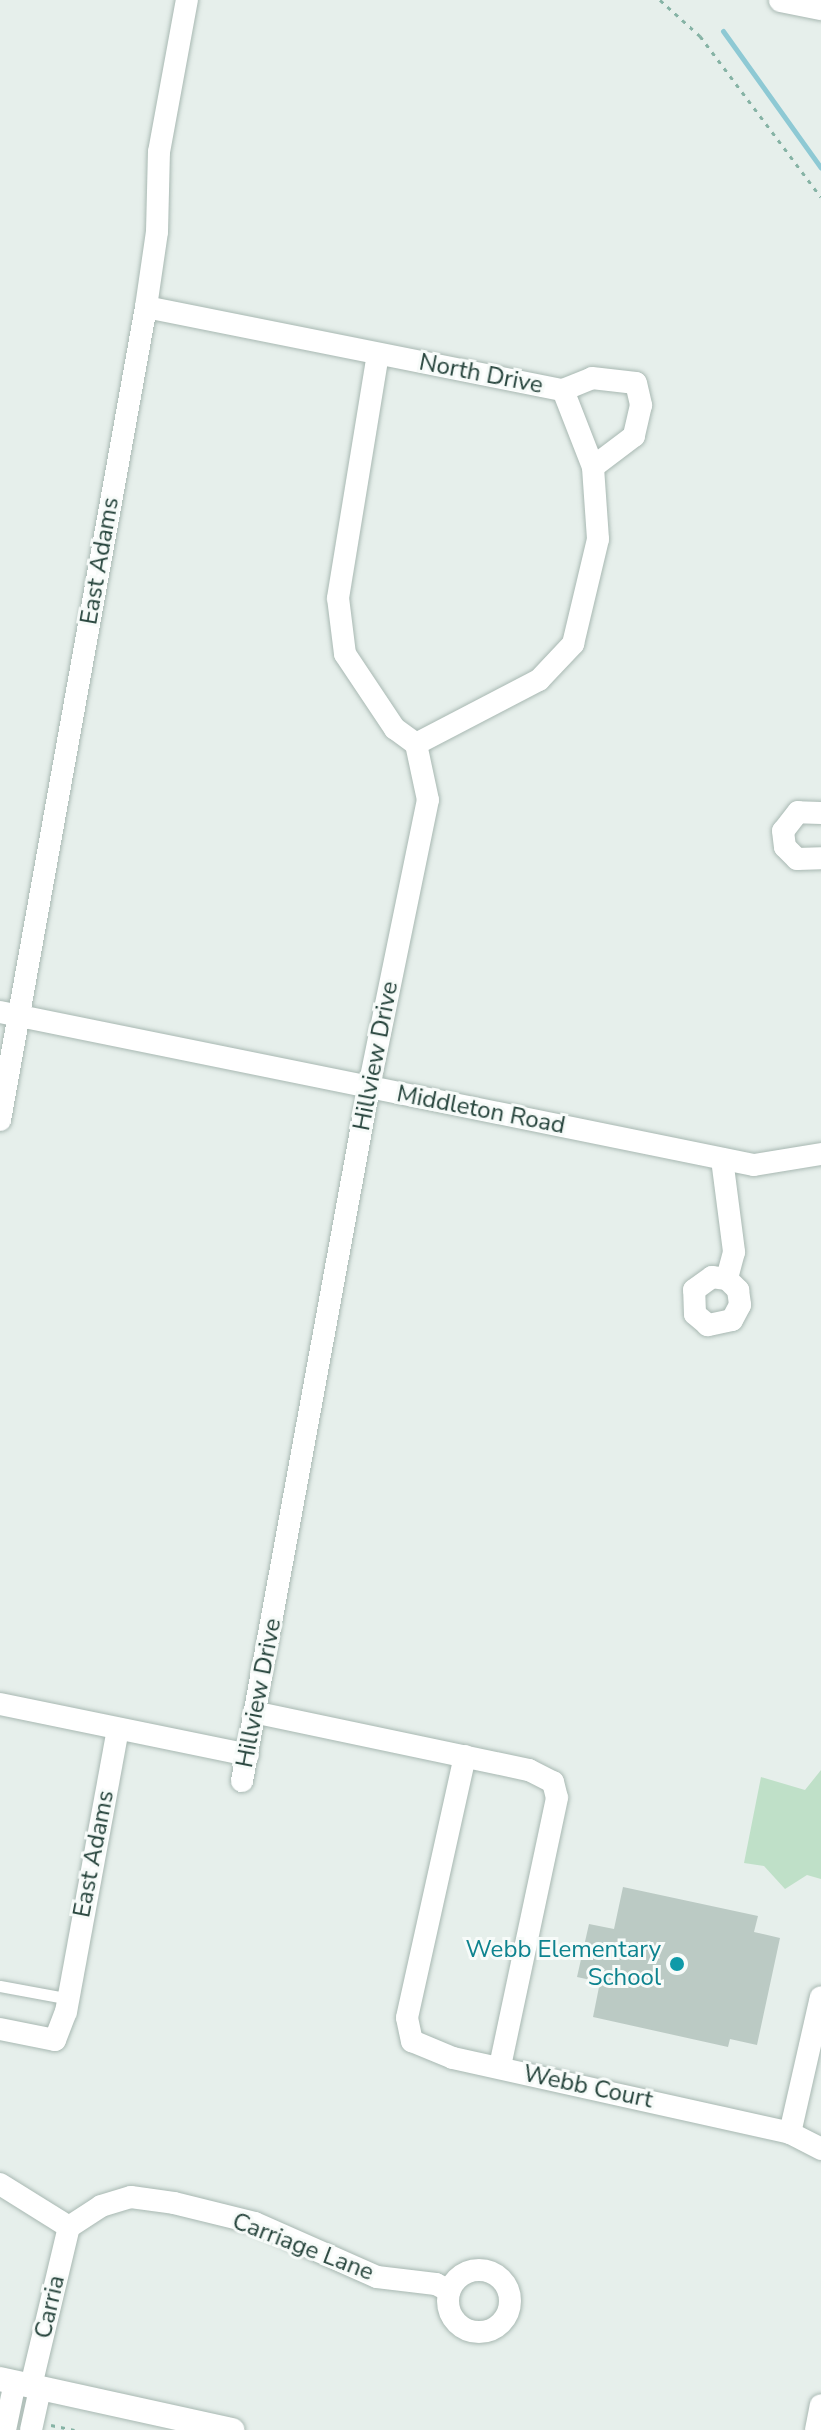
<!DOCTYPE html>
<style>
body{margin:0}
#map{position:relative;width:821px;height:2430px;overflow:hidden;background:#e6efeb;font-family:"Nunito Sans",sans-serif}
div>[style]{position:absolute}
.green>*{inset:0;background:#bfe0c8}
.stream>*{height:5px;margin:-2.5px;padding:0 2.5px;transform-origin:2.5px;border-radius:2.5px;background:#8ec9d4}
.building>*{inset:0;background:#bbcac4}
.path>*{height:3px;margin-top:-1.5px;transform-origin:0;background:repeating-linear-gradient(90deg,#86b3a5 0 4px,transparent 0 10px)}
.roads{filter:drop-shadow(0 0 2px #a8b8b2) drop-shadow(0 0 2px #a8b8b2)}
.service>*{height:11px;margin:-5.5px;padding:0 5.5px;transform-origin:5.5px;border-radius:5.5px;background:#fff}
.minor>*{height:22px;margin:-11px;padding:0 11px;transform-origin:11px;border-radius:11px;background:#fff}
.minor>.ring{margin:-11px;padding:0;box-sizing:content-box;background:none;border:22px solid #fff;border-radius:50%}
.tertiary>*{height:24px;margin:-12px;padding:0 12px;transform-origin:12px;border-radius:12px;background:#fff}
.dots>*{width:22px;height:22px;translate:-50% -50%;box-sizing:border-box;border:4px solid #f7fbf9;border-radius:50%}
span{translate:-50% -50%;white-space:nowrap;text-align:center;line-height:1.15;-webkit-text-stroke:6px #f7fbf9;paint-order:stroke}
.street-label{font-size:24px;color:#24423a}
.culture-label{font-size:24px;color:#0d838f}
.right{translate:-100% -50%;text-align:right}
</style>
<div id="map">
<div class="green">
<div style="clip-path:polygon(821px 1770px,821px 1879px,807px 1875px,785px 1889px,764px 1866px,744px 1863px,761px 1777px,805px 1790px)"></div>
</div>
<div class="stream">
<div style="left:723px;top:31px;width:168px;rotate:54.4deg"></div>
</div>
<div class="building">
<div style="clip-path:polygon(623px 1887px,758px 1916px,754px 1932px,780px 1938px,757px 2045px,730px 2039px,728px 2047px,593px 2017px,600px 1982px,577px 1977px,589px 1924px,614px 1929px)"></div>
</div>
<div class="path">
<div style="left:660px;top:0;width:54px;rotate:42deg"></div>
<div style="left:700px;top:36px;width:201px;rotate:53.1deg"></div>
<div style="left:51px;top:2425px;width:24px;rotate:12deg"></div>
</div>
<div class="roads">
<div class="service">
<div style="left:0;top:1986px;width:66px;rotate:10.5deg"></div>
</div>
<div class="minor">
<div style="left:146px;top:307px;width:425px;rotate:11.3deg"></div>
<div style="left:563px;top:390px;width:31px;rotate:-22deg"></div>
<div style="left:592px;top:378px;width:44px;rotate:6.5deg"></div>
<div style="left:636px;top:383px;width:23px;rotate:77deg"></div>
<div style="left:641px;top:405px;width:32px;rotate:103deg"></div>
<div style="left:634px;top:436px;width:51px;rotate:142.9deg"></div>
<div style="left:416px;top:744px;width:139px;rotate:-27.5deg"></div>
<div style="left:539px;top:680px;width:50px;rotate:-46.6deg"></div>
<div style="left:573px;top:644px;width:108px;rotate:-76.6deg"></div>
<div style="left:598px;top:539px;width:72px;rotate:-94deg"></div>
<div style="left:593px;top:467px;width:83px;rotate:-111.3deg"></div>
<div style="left:821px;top:813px;width:23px;rotate:-178deg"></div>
<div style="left:798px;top:812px;width:24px;rotate:128deg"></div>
<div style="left:783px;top:831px;width:16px;rotate:83deg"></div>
<div style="left:785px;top:847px;width:17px;rotate:45deg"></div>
<div style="left:797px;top:859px;width:24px;rotate:-2deg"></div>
<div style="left:0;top:1012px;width:769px;rotate:11.47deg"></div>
<div style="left:754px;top:1165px;width:68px;rotate:-9.3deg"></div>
<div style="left:0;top:1120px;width:826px;rotate:-79.82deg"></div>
<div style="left:146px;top:307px;width:76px;rotate:-81.7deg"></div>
<div style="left:157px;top:232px;width:80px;rotate:-88.6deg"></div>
<div style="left:159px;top:152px;width:155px;rotate:-79.6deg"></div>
<div style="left:722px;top:1159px;width:94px;rotate:82.6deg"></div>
<div style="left:734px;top:1252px;width:28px;rotate:105deg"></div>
<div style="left:727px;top:1279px;width:16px;rotate:45deg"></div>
<div style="left:738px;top:1290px;width:15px;rotate:82deg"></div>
<div style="left:740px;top:1305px;width:17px;rotate:118deg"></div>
<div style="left:732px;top:1320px;width:25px;rotate:168deg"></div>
<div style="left:708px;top:1325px;width:17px;rotate:-140deg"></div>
<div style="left:695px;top:1314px;width:24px;rotate:-92deg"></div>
<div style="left:694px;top:1290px;width:22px;rotate:-36deg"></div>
<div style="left:712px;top:1277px;width:15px;rotate:8deg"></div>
<div style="left:0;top:1704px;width:253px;rotate:11.6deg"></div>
<div style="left:258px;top:1713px;width:277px;rotate:11.9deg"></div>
<div style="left:529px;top:1770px;width:27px;rotate:27deg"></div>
<div style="left:553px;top:1782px;width:16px;rotate:76deg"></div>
<div style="left:557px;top:1798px;width:275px;rotate:102deg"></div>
<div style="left:465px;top:1756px;width:268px;rotate:102.5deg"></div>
<div style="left:407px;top:2018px;width:24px;rotate:78deg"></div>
<div style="left:412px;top:2041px;width:44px;rotate:22.5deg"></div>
<div style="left:453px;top:2058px;width:345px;rotate:12.5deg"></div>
<div style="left:790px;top:2133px;width:35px;rotate:27deg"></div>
<div style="left:242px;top:1781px;width:706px;rotate:-79.63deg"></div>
<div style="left:369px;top:1087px;width:293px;rotate:-78.4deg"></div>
<div style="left:428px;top:800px;width:57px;rotate:-102.1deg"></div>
<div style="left:416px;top:744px;width:26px;rotate:-144deg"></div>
<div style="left:395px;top:729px;width:90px;rotate:-123.7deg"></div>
<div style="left:345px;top:654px;width:56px;rotate:-97.1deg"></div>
<div style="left:338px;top:598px;width:247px;rotate:-80.7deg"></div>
<div style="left:0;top:2029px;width:56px;rotate:11.3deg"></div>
<div style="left:55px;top:2040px;width:30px;rotate:-69deg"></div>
<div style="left:66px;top:2012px;width:288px;rotate:-79.6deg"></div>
<div style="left:790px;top:2133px;width:139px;rotate:-77.2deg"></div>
<div style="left:0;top:2184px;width:81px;rotate:31.9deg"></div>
<div style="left:69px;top:2227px;width:38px;rotate:-33deg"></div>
<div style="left:101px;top:2206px;width:31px;rotate:-17deg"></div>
<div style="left:131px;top:2197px;width:43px;rotate:7.9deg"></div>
<div style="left:174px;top:2203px;width:83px;rotate:13.9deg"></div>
<div style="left:255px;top:2223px;width:133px;rotate:23.9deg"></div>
<div style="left:377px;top:2277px;width:59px;rotate:6.8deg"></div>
<div style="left:436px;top:2284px;width:15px;rotate:28deg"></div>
<div class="ring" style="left:448px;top:2270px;width:40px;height:40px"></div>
<div style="left:31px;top:2386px;width:163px;rotate:-76.6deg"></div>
<div style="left:5px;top:2430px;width:49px;rotate:-78.2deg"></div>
<div style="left:31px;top:2430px;width:42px;rotate:-77.6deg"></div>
<div style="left:816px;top:2430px;width:25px;rotate:-79deg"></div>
</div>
<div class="tertiary">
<div style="left:781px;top:0;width:41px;rotate:11.3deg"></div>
<div style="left:0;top:2379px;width:238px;rotate:12.4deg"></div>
</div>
</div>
<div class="dots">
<div style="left:677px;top:1964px;background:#0f9aa8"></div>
</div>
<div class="street-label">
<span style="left:481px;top:374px;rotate:11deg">North Drive</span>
<span style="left:100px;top:561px;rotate:-80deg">East Adams</span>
<span style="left:376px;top:1056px;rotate:-79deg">Hillview Drive</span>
<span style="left:481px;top:1110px;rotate:11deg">Middleton Road</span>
<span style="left:259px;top:1693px;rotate:-79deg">Hillview Drive</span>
<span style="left:94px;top:1854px;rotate:-79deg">East Adams</span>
<span style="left:588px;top:2087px;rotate:12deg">Webb Court</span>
<span style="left:303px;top:2247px;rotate:21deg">Carriage Lane</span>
<span style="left:50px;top:2307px;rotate:-77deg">Carria</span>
</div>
<div class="culture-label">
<span class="right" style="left:661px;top:1964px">Webb Elementary<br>School</span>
</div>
</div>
